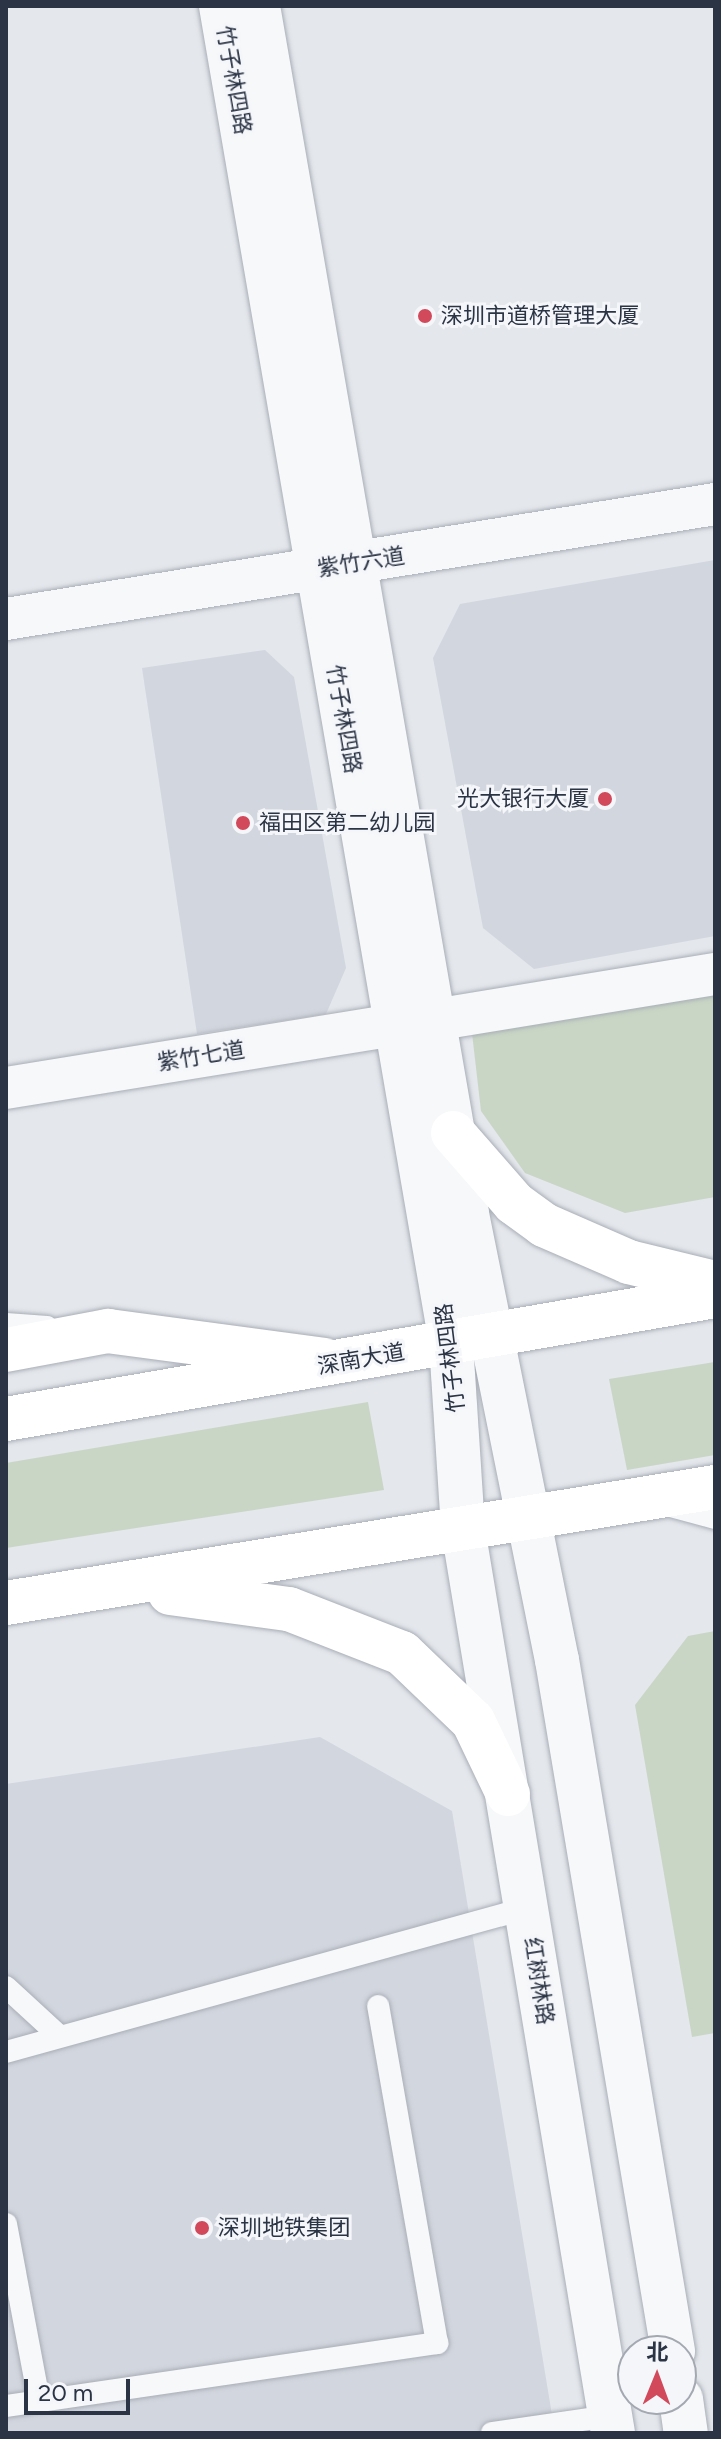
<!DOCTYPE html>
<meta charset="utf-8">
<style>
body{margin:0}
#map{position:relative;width:721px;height:2439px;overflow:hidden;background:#e4e7ec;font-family:Figtree,"Noto Sans SC",sans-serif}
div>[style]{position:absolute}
.built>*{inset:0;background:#d2d6de}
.green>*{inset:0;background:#c9d6c5}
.roads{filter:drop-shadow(0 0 2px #a9aeb7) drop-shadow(0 0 2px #a9aeb7)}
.service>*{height:22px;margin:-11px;padding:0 11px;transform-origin:11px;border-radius:11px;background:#f7f8fa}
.minor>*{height:42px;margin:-21px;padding:0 21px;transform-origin:21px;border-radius:21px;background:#f7f8fa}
.tertiary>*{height:44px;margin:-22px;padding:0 22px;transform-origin:22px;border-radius:22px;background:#f7f8fa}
.secondary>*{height:44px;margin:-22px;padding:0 22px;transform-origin:22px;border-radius:22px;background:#fff}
.primary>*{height:44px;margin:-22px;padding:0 22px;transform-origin:22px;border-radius:22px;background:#fff}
.dots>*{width:22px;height:22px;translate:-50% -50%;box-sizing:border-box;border:4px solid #f4f6f9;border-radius:50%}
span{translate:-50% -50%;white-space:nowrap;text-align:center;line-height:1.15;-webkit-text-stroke:6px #f4f6f9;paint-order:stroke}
.street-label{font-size:22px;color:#2b3445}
.poi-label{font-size:22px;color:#2b3445}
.left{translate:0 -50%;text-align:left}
.right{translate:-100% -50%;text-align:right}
.frame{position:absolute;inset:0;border:8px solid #2b3445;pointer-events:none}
.north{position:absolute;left:617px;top:2335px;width:80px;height:80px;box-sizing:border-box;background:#f4f6f9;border:2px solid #a4a8b1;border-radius:50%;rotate:1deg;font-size:22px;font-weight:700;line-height:32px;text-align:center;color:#2b3445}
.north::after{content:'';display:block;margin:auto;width:28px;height:36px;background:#d1495b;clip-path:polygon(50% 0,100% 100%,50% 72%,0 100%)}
.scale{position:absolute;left:24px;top:2379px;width:106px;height:36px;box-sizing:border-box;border:4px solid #2b3445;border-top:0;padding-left:10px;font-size:24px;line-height:28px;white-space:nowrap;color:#2b3445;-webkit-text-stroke:6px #f4f6f9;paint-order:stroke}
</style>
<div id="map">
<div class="built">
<div style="clip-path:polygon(715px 560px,715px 936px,534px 969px,483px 928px,433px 658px,460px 604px)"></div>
<div style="clip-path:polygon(265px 650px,294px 677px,346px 968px,326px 1014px,197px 1034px,142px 668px)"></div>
<div style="clip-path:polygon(320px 1737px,452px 1811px,555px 2433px,6px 2433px,6px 1784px)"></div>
</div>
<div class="green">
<div style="clip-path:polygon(715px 994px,715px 1197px,625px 1213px,525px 1173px,481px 1111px,472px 1033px)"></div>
<div style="clip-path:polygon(715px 1362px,715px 1455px,627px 1470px,609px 1379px)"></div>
<div style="clip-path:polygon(368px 1402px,384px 1490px,6px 1548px,6px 1463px)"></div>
<div style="clip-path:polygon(715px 1631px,715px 2033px,692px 2037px,635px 1705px,688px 1636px)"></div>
</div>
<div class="roads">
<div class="service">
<div style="left:6px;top:1324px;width:41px;rotate:4.2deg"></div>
<div style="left:667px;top:1505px;width:50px;rotate:15.2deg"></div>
<div style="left:6px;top:1987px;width:68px;rotate:42.6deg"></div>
<div style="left:6px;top:2052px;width:541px;rotate:-15.45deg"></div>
<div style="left:6px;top:2224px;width:180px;rotate:79.4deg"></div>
<div style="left:6px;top:2406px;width:436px;rotate:-8.3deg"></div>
<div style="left:437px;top:2343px;width:342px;rotate:-99.9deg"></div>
<div style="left:492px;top:2433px;width:119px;rotate:-8.2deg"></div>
</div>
<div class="minor">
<div style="left:6px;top:619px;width:718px;rotate:-9.21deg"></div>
<div style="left:434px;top:1020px;width:285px;rotate:-9.3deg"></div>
<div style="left:6px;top:1088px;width:396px;rotate:-9.2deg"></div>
</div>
<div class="tertiary">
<div style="left:221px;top:6px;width:1357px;rotate:80.24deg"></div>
<div style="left:451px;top:1343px;width:186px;rotate:86.3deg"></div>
<div style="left:463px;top:1529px;width:916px;rotate:80.58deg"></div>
<div style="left:258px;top:6px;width:1226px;rotate:80.18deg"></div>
<div style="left:467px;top:1214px;width:455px;rotate:78.6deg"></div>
<div style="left:557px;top:1660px;width:701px;rotate:80.47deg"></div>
<div style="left:681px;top:2399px;width:34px;rotate:82deg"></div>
</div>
<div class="secondary">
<div style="left:6px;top:1350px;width:104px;rotate:-10.6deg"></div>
<div style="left:108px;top:1331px;width:218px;rotate:7.6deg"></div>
</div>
<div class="primary">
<div style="left:453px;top:1133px;width:93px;rotate:48.9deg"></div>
<div style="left:514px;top:1203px;width:37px;rotate:36deg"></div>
<div style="left:544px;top:1225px;width:93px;rotate:23.5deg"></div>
<div style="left:629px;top:1262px;width:89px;rotate:13.7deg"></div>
<div style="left:6px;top:1419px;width:720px;rotate:-9.84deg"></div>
<div style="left:170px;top:1593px;width:120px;rotate:7.7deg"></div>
<div style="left:289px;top:1609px;width:121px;rotate:21.3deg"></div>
<div style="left:402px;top:1653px;width:98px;rotate:43.8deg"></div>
<div style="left:473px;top:1721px;width:81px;rotate:64.4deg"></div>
<div style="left:6px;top:1603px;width:718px;rotate:-9.29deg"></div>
</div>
</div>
<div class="dots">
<div style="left:425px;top:316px;background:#d1495b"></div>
<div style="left:605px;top:799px;background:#d1495b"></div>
<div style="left:243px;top:823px;background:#d1495b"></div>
<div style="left:202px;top:2228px;background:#d1495b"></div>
</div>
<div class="street-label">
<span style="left:234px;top:80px;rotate:80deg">竹子林四路</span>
<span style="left:361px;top:562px;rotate:-9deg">紫竹六道</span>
<span style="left:344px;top:719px;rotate:80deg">竹子林四路</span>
<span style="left:201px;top:1056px;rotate:-9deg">紫竹七道</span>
<span style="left:450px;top:1358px;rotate:-97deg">竹子林四路</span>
<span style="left:361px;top:1359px;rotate:-10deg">深南大道</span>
<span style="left:539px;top:1981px;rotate:81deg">红树林路</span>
</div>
<div class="poi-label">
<span class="left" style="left:441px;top:316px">深圳市道桥管理大厦</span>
<span class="right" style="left:589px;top:799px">光大银行大厦</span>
<span class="left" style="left:259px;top:823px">福田区第二幼儿园</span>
<span class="left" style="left:218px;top:2228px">深圳地铁集团</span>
</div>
<div class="frame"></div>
<div class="north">北</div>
<div class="scale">20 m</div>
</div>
